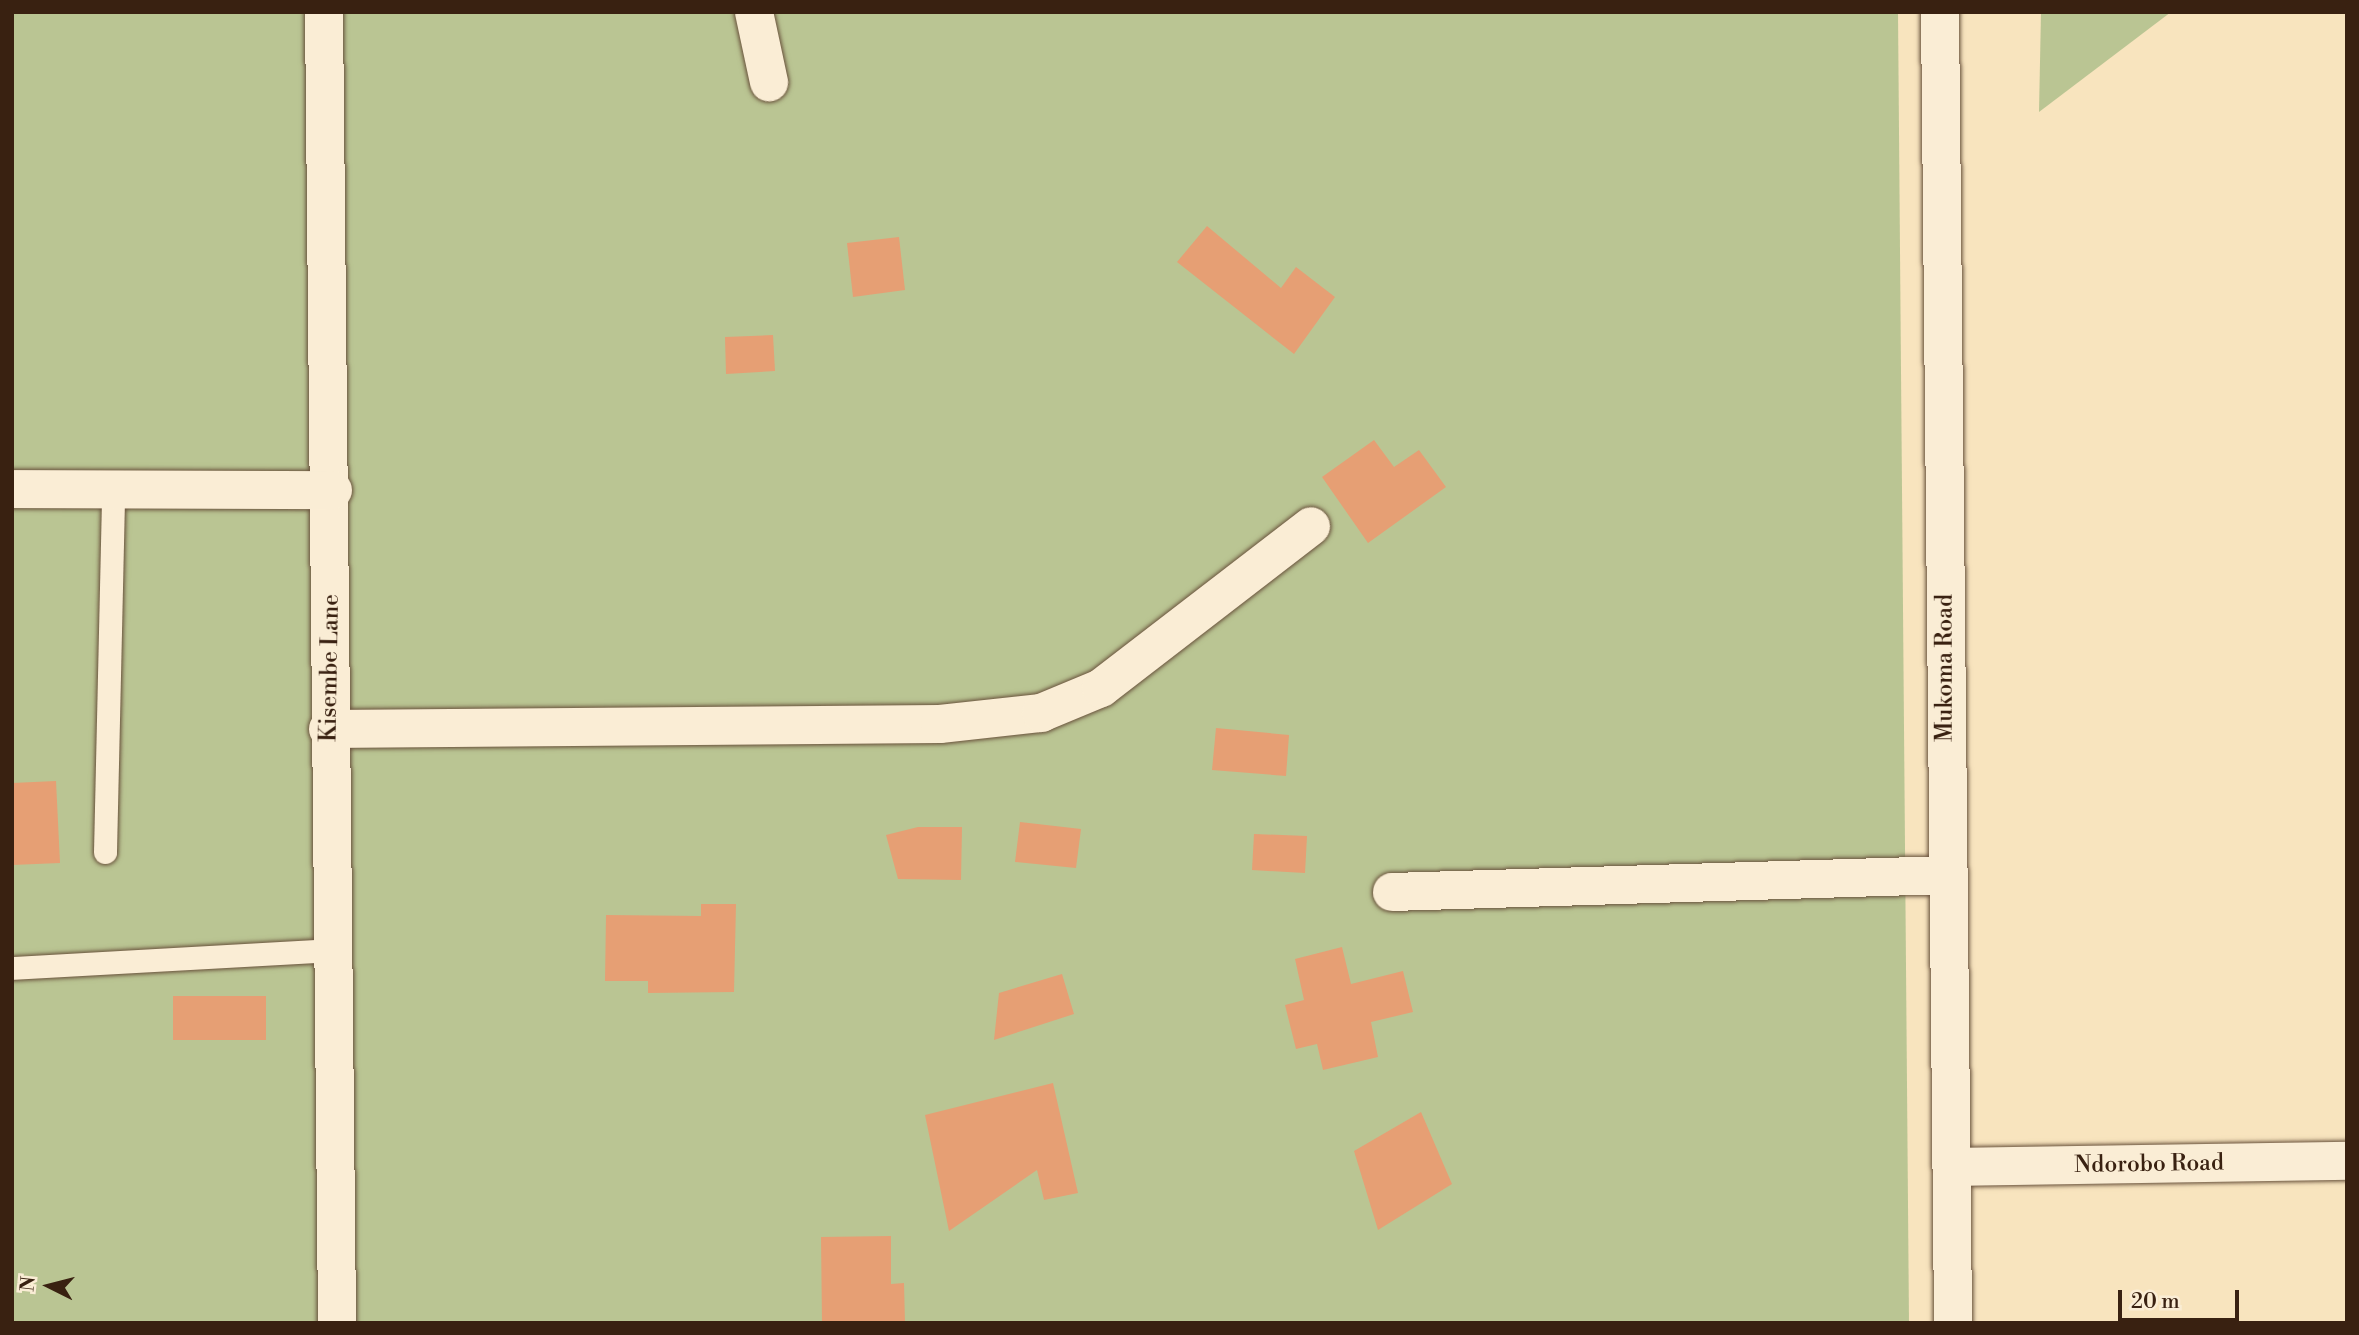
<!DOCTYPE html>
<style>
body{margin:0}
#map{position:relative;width:2359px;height:1335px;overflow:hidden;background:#f8e4be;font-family:"Libre Bodoni",serif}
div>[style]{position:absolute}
.green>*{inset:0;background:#bac593}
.building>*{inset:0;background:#e69f74}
.roads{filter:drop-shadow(0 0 2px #69523c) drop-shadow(0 0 2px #69523c)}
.lane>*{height:23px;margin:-11.5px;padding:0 11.5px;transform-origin:11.5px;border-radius:11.5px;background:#faedd5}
.street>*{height:38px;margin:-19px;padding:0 19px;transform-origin:19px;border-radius:19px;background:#faedd5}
.secondary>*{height:38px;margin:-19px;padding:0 19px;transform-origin:19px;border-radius:19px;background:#faedd5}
span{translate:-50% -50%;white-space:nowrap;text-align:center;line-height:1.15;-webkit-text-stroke:5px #faedd5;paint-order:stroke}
.street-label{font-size:23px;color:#392111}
.frame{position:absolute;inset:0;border:14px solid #392111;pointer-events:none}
.north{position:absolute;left:14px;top:1251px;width:70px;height:70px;-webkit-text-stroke:5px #faedd5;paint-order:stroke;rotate:276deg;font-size:19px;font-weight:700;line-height:28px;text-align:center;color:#392111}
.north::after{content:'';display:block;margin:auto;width:24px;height:32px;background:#392111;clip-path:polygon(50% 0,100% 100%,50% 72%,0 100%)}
.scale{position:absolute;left:2118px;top:1290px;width:121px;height:32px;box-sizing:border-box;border:4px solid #392111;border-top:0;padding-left:9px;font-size:21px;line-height:24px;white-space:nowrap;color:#392111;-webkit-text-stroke:5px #faedd5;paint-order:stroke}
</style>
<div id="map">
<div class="green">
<div style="clip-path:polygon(12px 12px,1898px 12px,1909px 1323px,12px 1323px)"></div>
<div style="clip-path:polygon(2041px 12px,2171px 12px,2039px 112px)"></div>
</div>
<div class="building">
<div style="clip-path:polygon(1207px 226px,1281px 288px,1296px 267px,1335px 297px,1294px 354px,1177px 262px)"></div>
<div style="clip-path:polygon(899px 237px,905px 290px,853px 297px,847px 243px)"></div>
<div style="clip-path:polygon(773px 335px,775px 371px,726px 374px,725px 337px)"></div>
<div style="clip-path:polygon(1374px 440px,1394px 467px,1419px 450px,1446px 487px,1368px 543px,1322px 477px)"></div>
<div style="clip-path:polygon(1216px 728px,1289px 735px,1286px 776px,1212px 770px)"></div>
<div style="clip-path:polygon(56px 781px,60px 863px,12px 865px,12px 783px)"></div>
<div style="clip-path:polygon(1020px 822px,1081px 829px,1076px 868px,1015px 862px)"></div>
<div style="clip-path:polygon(918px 827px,962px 827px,961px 880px,898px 879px,886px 835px)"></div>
<div style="clip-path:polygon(1254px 834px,1307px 836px,1305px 873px,1252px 870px)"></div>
<div style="clip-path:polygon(701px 904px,736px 904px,734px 992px,648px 993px,648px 981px,605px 981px,606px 915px,701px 916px)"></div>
<div style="clip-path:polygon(1342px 947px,1351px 984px,1403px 971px,1413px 1012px,1371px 1022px,1378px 1057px,1323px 1070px,1317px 1044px,1296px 1049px,1285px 1005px,1304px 1000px,1295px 959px)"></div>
<div style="clip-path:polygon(1062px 974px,1074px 1014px,994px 1040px,999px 993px)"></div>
<div style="clip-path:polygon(173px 996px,266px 996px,266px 1040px,173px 1040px)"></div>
<div style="clip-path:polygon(1053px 1083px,1078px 1193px,1044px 1200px,1037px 1170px,949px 1231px,925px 1115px)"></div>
<div style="clip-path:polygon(1421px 1112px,1452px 1184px,1378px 1230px,1354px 1151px)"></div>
<div style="clip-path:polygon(891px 1236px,891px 1284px,904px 1283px,905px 1323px,822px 1323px,821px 1237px)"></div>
</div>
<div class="roads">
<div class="lane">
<div style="left:105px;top:852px;width:363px;rotate:-88.7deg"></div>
<div style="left:12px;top:968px;width:324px;rotate:-3.2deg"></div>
</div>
<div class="street">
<div style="left:324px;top:12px;width:1311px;rotate:89.43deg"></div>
<div style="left:754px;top:12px;width:72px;rotate:77.9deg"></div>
<div style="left:12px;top:489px;width:321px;rotate:0.2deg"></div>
<div style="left:328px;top:729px;width:612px;rotate:-0.47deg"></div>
<div style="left:940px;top:724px;width:102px;rotate:-6.2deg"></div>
<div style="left:1041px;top:713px;width:65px;rotate:-22.6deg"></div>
<div style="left:1101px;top:688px;width:265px;rotate:-37.6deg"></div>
<div style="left:1392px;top:892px;width:555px;rotate:-1.75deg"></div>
<div style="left:1952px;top:1167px;width:395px;rotate:-0.9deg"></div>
</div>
<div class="secondary">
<div style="left:1940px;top:12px;width:1311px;rotate:89.43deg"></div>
</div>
</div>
<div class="street-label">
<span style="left:330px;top:668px;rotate:-89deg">Kisembe Lane</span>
<span style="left:1945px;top:668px;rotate:-90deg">Mukoma Road</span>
<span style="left:2149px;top:1164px;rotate:-1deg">Ndorobo Road</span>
</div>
<div class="frame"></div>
<div class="north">N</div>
<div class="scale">20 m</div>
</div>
